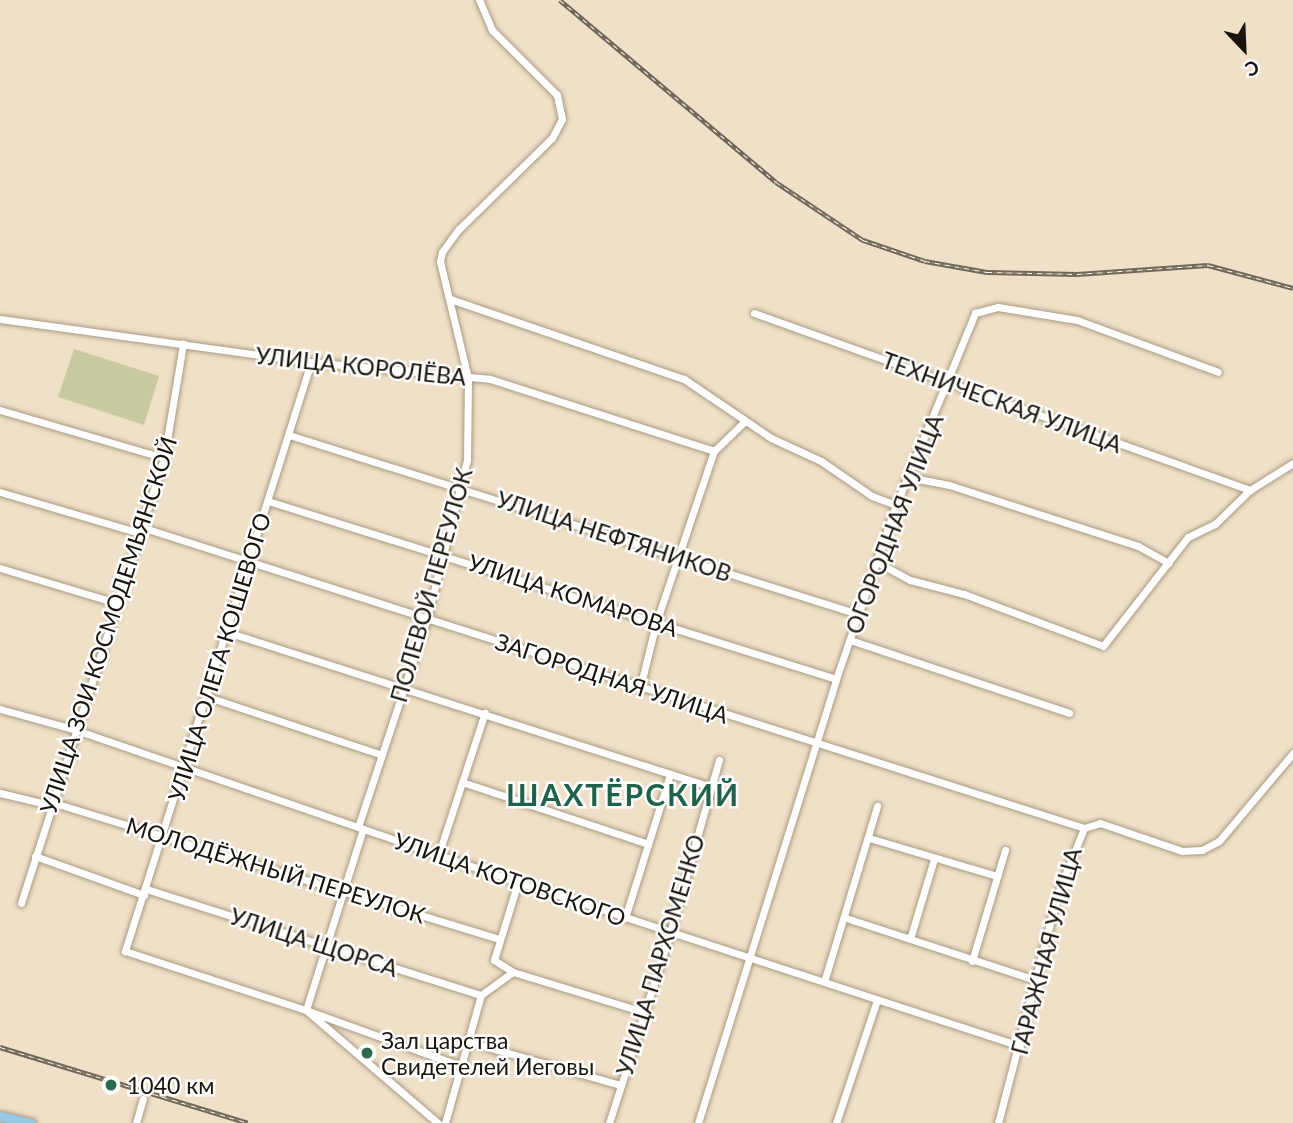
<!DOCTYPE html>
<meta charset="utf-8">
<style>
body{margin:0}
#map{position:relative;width:1293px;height:1123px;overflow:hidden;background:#f0e0c7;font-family:Lato,sans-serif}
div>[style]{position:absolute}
.green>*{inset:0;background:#c8cb9f}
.roads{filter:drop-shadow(0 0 2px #a99a83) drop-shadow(0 0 2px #a99a83)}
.minor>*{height:7px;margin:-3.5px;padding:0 3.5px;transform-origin:3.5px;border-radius:3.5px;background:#fff}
.major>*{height:9px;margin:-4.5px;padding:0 4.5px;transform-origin:4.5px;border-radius:4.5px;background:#97c8e2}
.rail>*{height:4.5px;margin-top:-2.25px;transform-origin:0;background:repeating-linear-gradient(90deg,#fff 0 5px,#726859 0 10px);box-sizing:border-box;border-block:2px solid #726859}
.dots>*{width:19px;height:19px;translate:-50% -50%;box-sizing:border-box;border:4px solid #fff;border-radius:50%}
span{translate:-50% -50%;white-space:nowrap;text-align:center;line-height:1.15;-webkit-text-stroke:5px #fff;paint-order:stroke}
.street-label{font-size:23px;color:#19140b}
.poi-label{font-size:23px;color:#19140b}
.left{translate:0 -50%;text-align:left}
.district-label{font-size:30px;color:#1e6249;font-weight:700;letter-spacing:2px}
.north{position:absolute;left:1209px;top:14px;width:70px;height:70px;-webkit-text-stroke:5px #fff;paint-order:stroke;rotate:157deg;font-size:19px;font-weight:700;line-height:28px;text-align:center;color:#19140b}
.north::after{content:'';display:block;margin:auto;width:24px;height:32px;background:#19140b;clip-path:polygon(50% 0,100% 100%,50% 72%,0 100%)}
</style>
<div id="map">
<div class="green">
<div style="clip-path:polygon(74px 349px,159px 376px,144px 425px,58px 397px)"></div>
</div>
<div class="roads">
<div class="minor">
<div style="left:450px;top:299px;width:247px;rotate:18.9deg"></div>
<div style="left:684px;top:379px;width:105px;rotate:34.1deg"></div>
<div style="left:771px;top:438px;width:55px;rotate:24.7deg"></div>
<div style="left:821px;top:461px;width:62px;rotate:34.5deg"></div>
<div style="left:872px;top:496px;width:26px;rotate:21deg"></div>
<div style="left:754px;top:313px;width:527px;rotate:19.64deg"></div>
<div style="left:0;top:319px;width:314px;rotate:7.9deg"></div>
<div style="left:311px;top:362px;width:180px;rotate:5.4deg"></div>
<div style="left:490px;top:379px;width:235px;rotate:17.8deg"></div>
<div style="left:311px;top:362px;width:618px;rotate:107.53deg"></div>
<div style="left:125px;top:951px;width:190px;rotate:18.1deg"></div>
<div style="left:306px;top:1010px;width:174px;rotate:40.6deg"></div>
<div style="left:0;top:410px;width:171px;rotate:16.3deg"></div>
<div style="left:289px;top:435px;width:596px;rotate:17.46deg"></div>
<div style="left:908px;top:477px;width:42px;rotate:11deg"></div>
<div style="left:949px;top:485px;width:199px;rotate:17.9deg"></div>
<div style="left:1138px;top:546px;width:35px;rotate:29deg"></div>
<div style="left:0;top:492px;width:145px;rotate:16.4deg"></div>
<div style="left:268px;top:501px;width:595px;rotate:17.4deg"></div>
<div style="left:141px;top:527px;width:990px;rotate:17.7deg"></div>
<div style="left:879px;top:563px;width:35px;rotate:29deg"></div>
<div style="left:910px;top:580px;width:56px;rotate:14.5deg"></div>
<div style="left:964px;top:594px;width:148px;rotate:20.5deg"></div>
<div style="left:1103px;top:646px;width:138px;rotate:-52.1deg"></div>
<div style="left:1188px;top:537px;width:30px;rotate:-26deg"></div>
<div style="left:1215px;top:524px;width:49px;rotate:-44.2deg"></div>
<div style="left:1250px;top:490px;width:51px;rotate:-32.1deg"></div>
<div style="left:0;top:568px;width:122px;rotate:16.7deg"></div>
<div style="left:227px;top:632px;width:508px;rotate:17.76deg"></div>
<div style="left:850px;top:640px;width:231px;rotate:18.4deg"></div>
<div style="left:640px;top:688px;width:67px;rotate:-76.2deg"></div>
<div style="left:656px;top:623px;width:182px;rotate:-71.4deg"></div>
<div style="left:714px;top:451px;width:43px;rotate:-44.1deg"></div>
<div style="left:208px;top:697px;width:183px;rotate:18.4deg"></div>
<div style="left:0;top:709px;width:79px;rotate:15.4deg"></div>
<div style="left:76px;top:730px;width:467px;rotate:19deg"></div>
<div style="left:518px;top:882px;width:528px;rotate:18.09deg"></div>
<div style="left:462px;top:782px;width:196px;rotate:18.4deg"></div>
<div style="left:0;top:793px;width:51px;rotate:13.5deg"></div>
<div style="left:51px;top:802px;width:469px;rotate:17deg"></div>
<div style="left:358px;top:827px;width:220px;rotate:-71.7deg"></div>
<div style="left:427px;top:618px;width:163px;rotate:-75.8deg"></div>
<div style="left:467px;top:460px;width:82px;rotate:-89.3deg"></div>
<div style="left:468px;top:378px;width:120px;rotate:-103.5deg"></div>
<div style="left:440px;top:261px;width:9px;rotate:-77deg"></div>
<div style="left:442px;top:252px;width:29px;rotate:-54deg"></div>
<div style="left:459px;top:229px;width:130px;rotate:-44.4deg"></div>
<div style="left:552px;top:138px;width:21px;rotate:-62deg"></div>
<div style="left:562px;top:119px;width:25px;rotate:-102deg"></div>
<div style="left:557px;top:95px;width:92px;rotate:-135deg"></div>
<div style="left:492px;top:30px;width:33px;rotate:-113deg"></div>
<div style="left:363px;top:829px;width:190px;rotate:107.5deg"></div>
<div style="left:306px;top:1010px;width:162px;rotate:19.9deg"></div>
<div style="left:869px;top:838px;width:134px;rotate:16.5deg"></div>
<div style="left:35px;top:856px;width:116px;rotate:19.7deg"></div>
<div style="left:438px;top:856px;width:151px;rotate:-71.9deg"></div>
<div style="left:146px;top:889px;width:351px;rotate:17.6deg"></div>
<div style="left:21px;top:903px;width:467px;rotate:-72.2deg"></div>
<div style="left:164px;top:458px;width:116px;rotate:-80.5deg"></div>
<div style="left:625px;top:918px;width:151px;rotate:-72.6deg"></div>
<div style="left:846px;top:918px;width:203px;rotate:18.1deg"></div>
<div style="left:910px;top:939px;width:84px;rotate:-73.3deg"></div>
<div style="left:972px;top:961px;width:116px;rotate:-73.4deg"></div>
<div style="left:513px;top:972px;width:137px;rotate:17deg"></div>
<div style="left:824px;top:982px;width:184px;rotate:-73.2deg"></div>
<div style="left:466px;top:1041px;width:160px;rotate:15.9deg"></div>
<div style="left:136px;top:1123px;width:25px;rotate:-74deg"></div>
<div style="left:445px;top:1123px;width:133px;rotate:-74.3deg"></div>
<div style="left:481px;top:995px;width:39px;rotate:-36deg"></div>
<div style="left:513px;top:972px;width:22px;rotate:-148deg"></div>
<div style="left:494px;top:960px;width:82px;rotate:-72.9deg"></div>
<div style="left:609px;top:1123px;width:200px;rotate:-72.2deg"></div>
<div style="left:670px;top:933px;width:180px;rotate:-74.2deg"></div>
<div style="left:698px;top:1123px;width:465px;rotate:-72.7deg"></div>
<div style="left:836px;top:679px;width:184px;rotate:-71deg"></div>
<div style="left:896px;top:505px;width:208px;rotate:-67.6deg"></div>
<div style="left:975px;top:313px;width:24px;rotate:-15deg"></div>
<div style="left:998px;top:307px;width:80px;rotate:9.3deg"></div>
<div style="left:1077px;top:320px;width:150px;rotate:20.2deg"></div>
<div style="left:836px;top:1123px;width:130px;rotate:-71.6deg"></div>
<div style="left:998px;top:1123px;width:238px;rotate:-75.4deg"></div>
<div style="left:1058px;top:893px;width:70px;rotate:-68.2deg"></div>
<div style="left:1084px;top:828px;width:17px;rotate:-17deg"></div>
<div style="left:1100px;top:823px;width:87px;rotate:18.9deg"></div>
<div style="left:1182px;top:851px;width:20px;rotate:-3deg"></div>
<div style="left:1202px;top:850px;width:19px;rotate:-28deg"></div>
<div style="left:1219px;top:841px;width:115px;rotate:-49.9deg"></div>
</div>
<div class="major">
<div style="left:0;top:1116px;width:32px;rotate:13deg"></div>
</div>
</div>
<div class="rail">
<div style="left:560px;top:0;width:282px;rotate:40.1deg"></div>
<div style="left:776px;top:182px;width:105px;rotate:33.7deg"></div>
<div style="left:863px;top:240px;width:65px;rotate:18.7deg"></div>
<div style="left:925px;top:261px;width:63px;rotate:10.1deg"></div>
<div style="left:987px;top:272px;width:90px;rotate:1.3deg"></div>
<div style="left:1077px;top:274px;width:131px;rotate:-3.9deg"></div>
<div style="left:1208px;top:265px;width:88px;rotate:15.1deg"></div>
<div style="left:0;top:1047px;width:259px;rotate:17deg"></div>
</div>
<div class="dots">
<div style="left:367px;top:1053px;background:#2f6851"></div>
<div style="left:111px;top:1085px;background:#2f6851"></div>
</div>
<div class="street-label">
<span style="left:361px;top:366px;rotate:6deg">УЛИЦА КОРОЛЁВА</span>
<span style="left:1002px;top:402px;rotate:20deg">ТЕХНИЧЕСКАЯ УЛИЦА</span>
<span style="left:894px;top:524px;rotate:-69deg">ОГОРОДНАЯ УЛИЦА</span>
<span style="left:614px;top:536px;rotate:18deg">УЛИЦА НЕФТЯНИКОВ</span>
<span style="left:431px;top:585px;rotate:-74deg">ПОЛЕВОЙ ПЕРЕУЛОК</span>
<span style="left:573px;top:595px;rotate:18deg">УЛИЦА КОМАРОВА</span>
<span style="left:108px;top:625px;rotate:-72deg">УЛИЦА ЗОИ КОСМОДЕМЬЯНСКОЙ</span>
<span style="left:219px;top:657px;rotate:-73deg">УЛИЦА ОЛЕГА КОШЕВОГО</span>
<span style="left:612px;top:678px;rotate:18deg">ЗАГОРОДНАЯ УЛИЦА</span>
<span style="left:276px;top:870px;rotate:17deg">МОЛОДЁЖНЫЙ ПЕРЕУЛОК</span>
<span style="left:510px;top:879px;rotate:19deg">УЛИЦА КОТОВСКОГО</span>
<span style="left:314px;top:942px;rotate:18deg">УЛИЦА ЩОРСА</span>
<span style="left:1046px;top:951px;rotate:-75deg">ГАРАЖНАЯ УЛИЦА</span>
<span style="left:660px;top:955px;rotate:-73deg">УЛИЦА ПАРХОМЕНКО</span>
</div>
<div class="poi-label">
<span class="left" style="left:381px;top:1053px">Зал царства<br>Свидетелей Иеговы</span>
<span class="left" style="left:127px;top:1085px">1040 км</span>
</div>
<div class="district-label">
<span style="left:623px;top:794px">ШАХТЁРСКИЙ</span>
</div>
<div class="north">С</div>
</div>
